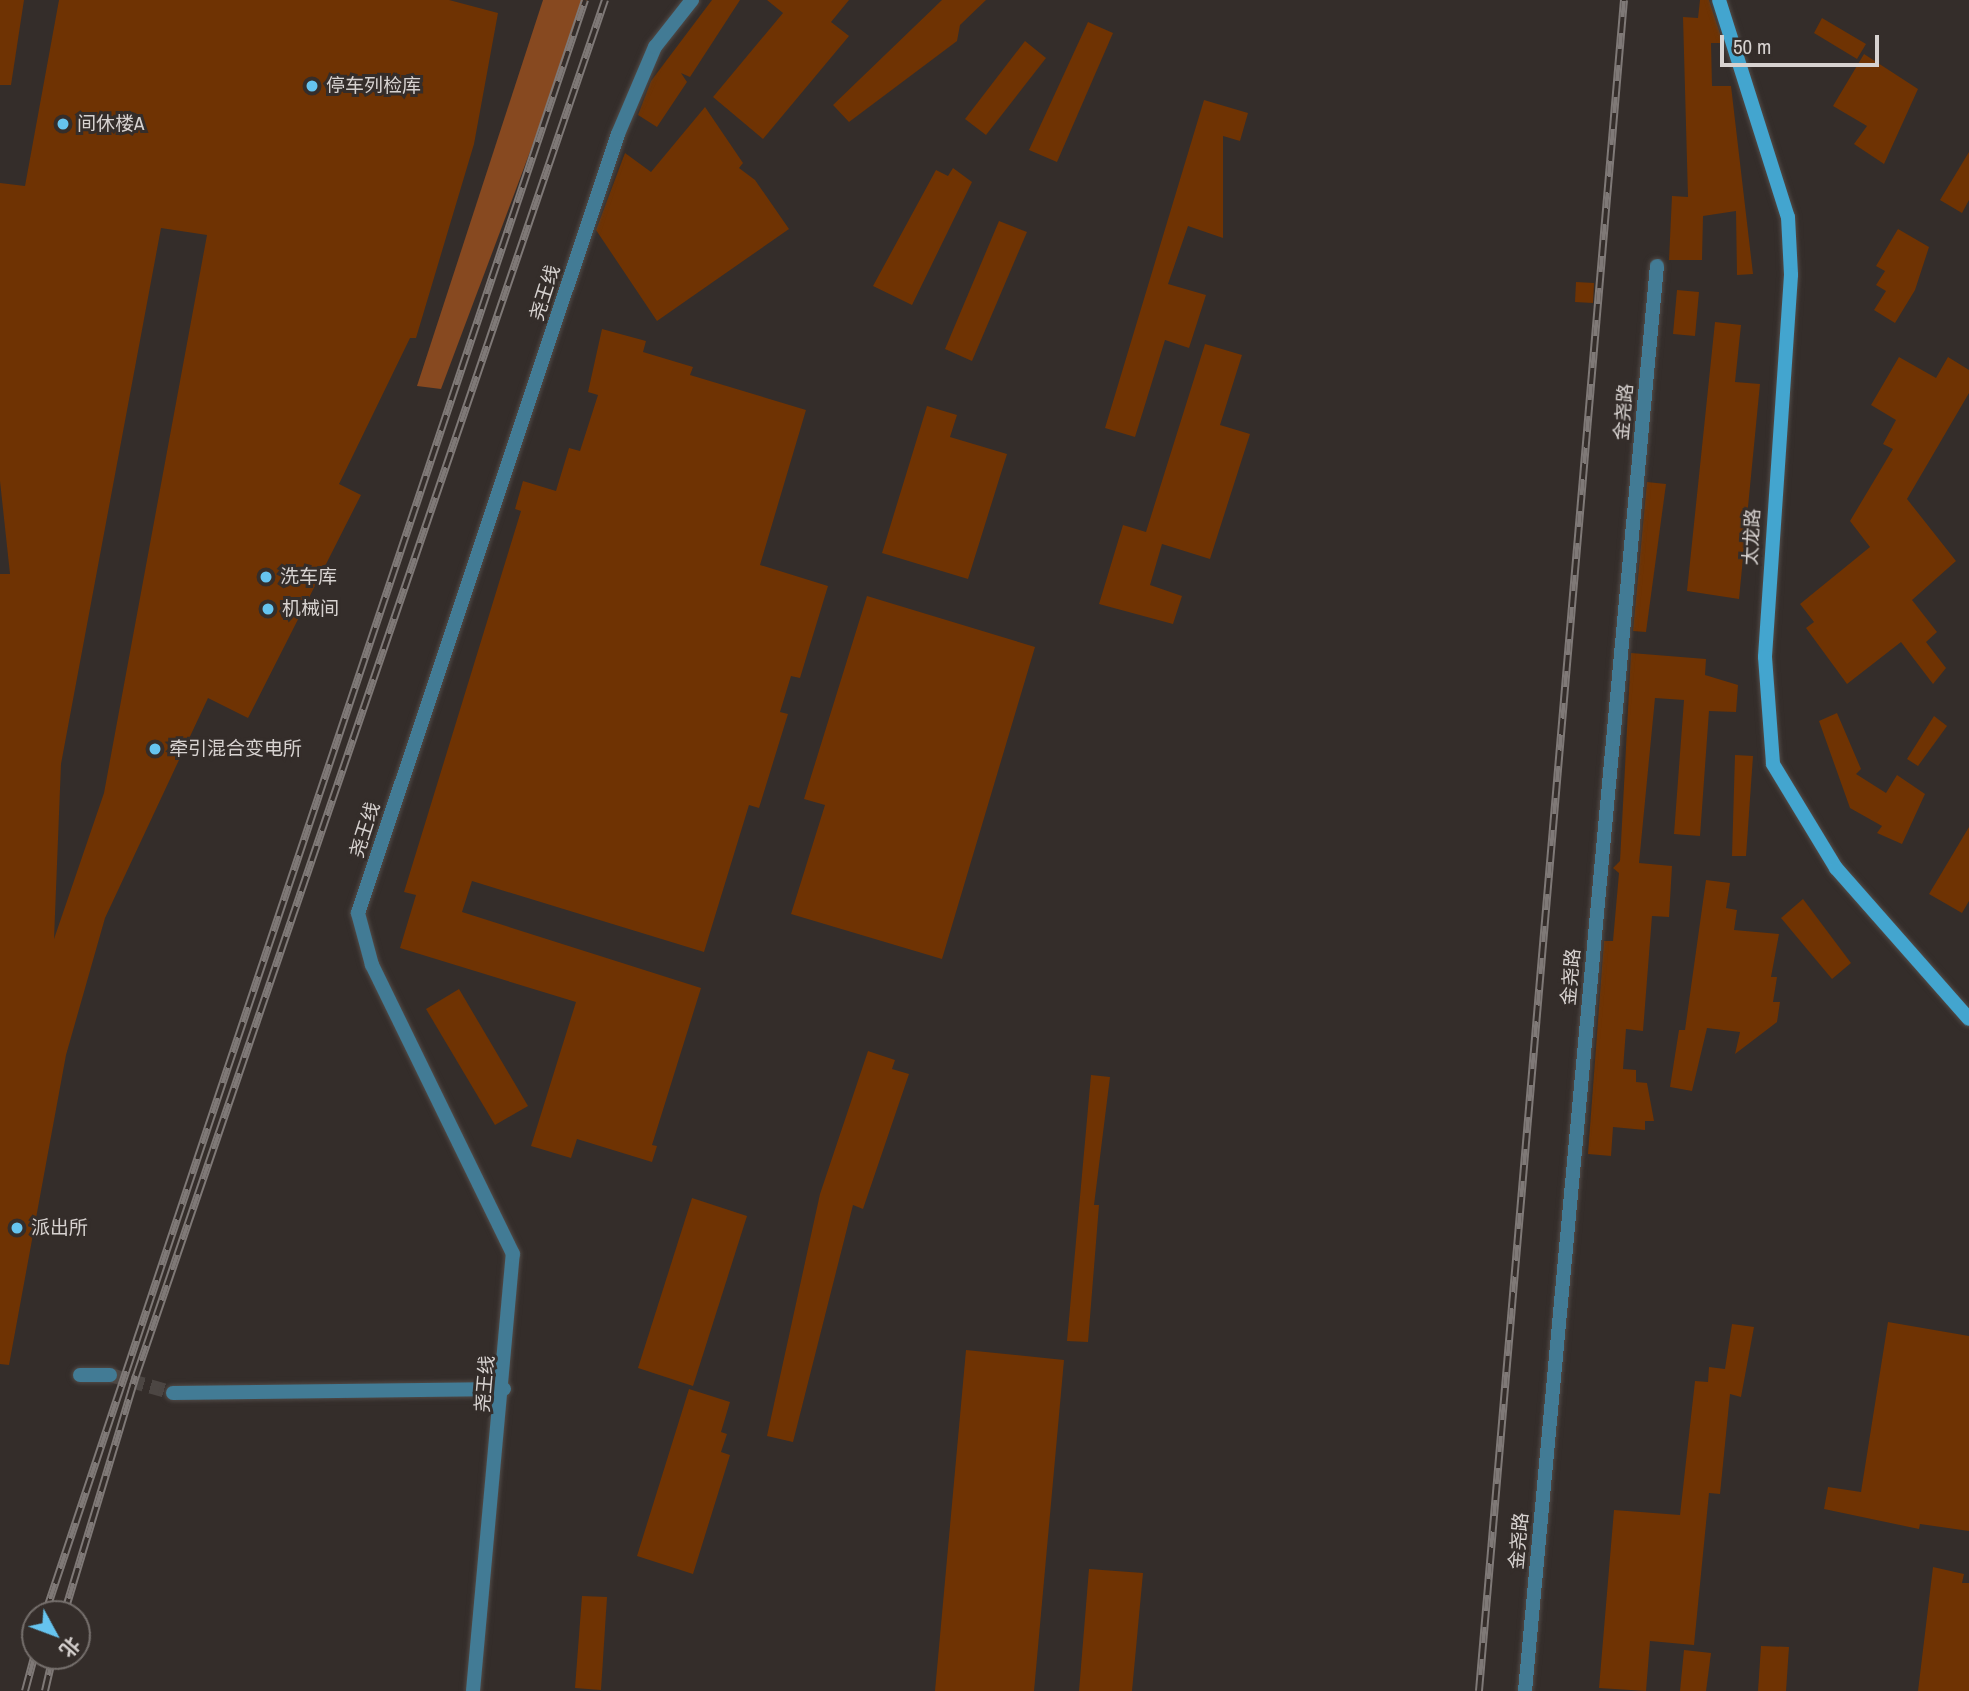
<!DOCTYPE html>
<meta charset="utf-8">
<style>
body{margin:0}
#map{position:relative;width:1969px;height:1691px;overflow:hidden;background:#342d2a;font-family:"Archivo Narrow","Noto Sans SC",sans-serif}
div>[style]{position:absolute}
.forest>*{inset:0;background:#874920}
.building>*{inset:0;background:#6f3303}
.street-tunnel>*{height:14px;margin-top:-7px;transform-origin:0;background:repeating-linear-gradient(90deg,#4c4643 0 14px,transparent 0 21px)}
.roads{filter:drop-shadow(0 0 2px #514b48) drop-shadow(0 0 2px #514b48)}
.street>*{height:14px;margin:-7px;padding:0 7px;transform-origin:7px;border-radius:7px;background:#427b95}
.secondary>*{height:14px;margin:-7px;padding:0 7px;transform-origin:7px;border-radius:7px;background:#43a5cf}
.rail>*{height:8px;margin-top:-4px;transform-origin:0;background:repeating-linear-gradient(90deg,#342d2a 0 16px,#7f7977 0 32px);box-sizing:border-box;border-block:2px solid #7f7977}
.dots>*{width:19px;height:19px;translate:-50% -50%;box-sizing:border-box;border:4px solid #342d2a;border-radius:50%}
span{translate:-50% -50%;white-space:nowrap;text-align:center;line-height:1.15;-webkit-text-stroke:6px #342d2a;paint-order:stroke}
.poi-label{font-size:19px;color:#d7d2d0}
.left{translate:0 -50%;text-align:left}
.street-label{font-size:19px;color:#d7d2d0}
.north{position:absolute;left:21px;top:1600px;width:70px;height:70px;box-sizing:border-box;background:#342d2a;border:2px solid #756f6c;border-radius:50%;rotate:131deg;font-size:19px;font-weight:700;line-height:28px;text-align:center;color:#d7d2d0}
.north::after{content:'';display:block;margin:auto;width:24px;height:32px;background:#66c4ef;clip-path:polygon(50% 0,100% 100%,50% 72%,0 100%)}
.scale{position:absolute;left:1720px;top:35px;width:159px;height:32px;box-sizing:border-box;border:4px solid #d7d2d0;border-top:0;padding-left:9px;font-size:21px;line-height:24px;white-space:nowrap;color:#d7d2d0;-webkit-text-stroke:5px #342d2a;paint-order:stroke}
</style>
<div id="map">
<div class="forest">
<div style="clip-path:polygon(543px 0,587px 0,441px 389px,417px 386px)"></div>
</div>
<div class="building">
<div style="clip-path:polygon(0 0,24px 0,11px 85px,0 85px)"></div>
<div style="clip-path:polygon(evenodd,59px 0,449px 0,498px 13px,474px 144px,416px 338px,410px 338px,339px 484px,361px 495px,248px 718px,208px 698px,105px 918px,66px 1055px,9px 1365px,0 1364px,0 574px,10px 574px,0 481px,0 183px,25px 186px,59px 0,161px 228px,207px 235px,104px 793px,54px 939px,61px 764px,161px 228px)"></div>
<div style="clip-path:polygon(712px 0,740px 0,690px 77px,681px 73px,687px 82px,657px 127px,638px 115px,651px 81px)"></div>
<div style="clip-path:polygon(767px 0,849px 0,831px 22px,849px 36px,763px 139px,713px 97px,783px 13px)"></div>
<div style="clip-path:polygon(942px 0,986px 0,960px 25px,957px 41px,849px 122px,833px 105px)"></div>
<div style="clip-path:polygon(1700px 0,1709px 0,1723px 43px,1711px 43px,1712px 86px,1731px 86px,1753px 274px,1737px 275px,1736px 211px,1703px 216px,1702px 260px,1669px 260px,1672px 196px,1688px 197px,1683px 17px,1698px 18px)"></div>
<div style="clip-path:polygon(1822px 18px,1866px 44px,1857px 59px,1814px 33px)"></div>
<div style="clip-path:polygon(1088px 22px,1113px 33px,1057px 162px,1029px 150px)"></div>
<div style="clip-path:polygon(1025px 41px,1046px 58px,986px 135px,965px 119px)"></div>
<div style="clip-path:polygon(1864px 54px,1918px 89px,1884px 164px,1854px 144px,1867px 126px,1833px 106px)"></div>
<div style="clip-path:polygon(1204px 100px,1248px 113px,1240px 141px,1223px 136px,1223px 238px,1188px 226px,1168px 284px,1206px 295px,1189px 348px,1165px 340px,1135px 437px,1105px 428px)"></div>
<div style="clip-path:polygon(705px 107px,743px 163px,739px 168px,755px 180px,789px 229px,657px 321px,596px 230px,625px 153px,651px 172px)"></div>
<div style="clip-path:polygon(1969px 152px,1969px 200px,1962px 213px,1940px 200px)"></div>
<div style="clip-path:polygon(953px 168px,972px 182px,912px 305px,873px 286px,936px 170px,948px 176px)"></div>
<div style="clip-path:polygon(999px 221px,1027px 232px,972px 361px,945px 349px)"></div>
<div style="clip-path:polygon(1898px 229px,1929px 247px,1915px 290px,1895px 323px,1874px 310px,1886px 291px,1876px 285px,1885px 271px,1876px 266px)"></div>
<div style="clip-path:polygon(1576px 282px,1594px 283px,1593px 303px,1575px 302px)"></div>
<div style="clip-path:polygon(1677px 290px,1699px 292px,1695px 336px,1673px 334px)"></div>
<div style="clip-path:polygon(1715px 322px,1741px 325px,1735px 382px,1760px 384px,1739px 599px,1687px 591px)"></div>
<div style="clip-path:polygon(602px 329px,646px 341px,643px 352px,693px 367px,690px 375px,806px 410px,760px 565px,828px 586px,800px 678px,791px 676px,780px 712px,788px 714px,759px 808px,749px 805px,704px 952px,472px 881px,462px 912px,701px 988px,652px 1145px,657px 1146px,652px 1162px,577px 1139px,571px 1158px,531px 1146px,576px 1002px,400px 948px,416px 895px,404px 892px,521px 511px,515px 509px,523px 481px,556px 491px,569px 448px,580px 451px,598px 395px,588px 392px)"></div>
<div style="clip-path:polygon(1205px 344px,1242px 355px,1220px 425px,1250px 434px,1210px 559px,1162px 544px,1150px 585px,1182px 596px,1173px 624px,1099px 604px,1123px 525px,1146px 532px)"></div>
<div style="clip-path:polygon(1899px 357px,1936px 378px,1948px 357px,1969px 370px,1969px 393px,1907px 499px,1956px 561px,1912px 600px,1937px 632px,1926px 642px,1946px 668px,1933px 684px,1901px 642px,1847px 684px,1806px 628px,1814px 622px,1800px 604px,1870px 547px,1850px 521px,1893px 449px,1883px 444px,1896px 420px,1871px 405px)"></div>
<div style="clip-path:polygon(927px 406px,957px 415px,950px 437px,1007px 454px,968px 579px,882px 553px)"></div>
<div style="clip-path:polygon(1647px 482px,1666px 484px,1646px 632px,1633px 631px)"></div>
<div style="clip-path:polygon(867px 596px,1035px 647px,942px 959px,791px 914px,825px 805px,804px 799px)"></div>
<div style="clip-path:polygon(1631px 653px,1706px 659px,1705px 675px,1738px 685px,1736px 712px,1709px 711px,1700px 836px,1674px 834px,1684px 700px,1655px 698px,1639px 863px,1672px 866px,1669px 917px,1652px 916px,1643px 1031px,1626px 1029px,1623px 1069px,1636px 1070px,1636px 1082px,1647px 1083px,1654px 1121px,1645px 1121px,1645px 1130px,1613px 1127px,1611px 1156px,1588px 1154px,1604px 941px,1613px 941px,1619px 873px,1613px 868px,1620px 861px)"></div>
<div style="clip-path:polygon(1837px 713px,1861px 769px,1856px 774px,1886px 793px,1897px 775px,1925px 794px,1902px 844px,1877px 833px,1882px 826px,1850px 808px,1819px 721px)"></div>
<div style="clip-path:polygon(1934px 716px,1947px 726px,1918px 766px,1907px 759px)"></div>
<div style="clip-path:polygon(1735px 755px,1753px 756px,1746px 856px,1732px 856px)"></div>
<div style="clip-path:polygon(1969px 827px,1969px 901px,1962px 913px,1929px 894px)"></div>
<div style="clip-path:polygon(1706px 880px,1730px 883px,1726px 908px,1737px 910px,1734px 930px,1779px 934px,1771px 977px,1777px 977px,1773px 1002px,1780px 1002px,1777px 1022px,1735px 1054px,1740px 1032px,1707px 1028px,1692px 1091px,1670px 1087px,1679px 1030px,1685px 1030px)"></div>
<div style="clip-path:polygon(1803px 899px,1851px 963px,1832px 979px,1781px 918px)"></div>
<div style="clip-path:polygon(459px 989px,528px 1106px,495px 1125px,426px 1009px)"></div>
<div style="clip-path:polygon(868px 1051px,895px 1060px,892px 1069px,909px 1074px,863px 1209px,853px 1205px,793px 1442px,767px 1436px,820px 1194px)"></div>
<div style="clip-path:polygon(1091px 1075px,1110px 1077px,1094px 1205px,1099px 1205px,1088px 1342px,1067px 1341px)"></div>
<div style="clip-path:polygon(692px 1198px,747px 1216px,693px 1386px,638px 1368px)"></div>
<div style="clip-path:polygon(1888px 1322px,1969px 1336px,1969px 1531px,1920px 1524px,1919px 1529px,1824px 1509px,1828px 1487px,1861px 1492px)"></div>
<div style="clip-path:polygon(1732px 1324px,1754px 1327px,1741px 1397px,1730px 1394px,1720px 1494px,1709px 1493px,1694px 1645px,1650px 1641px,1646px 1691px,1599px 1688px,1614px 1510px,1680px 1515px,1695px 1381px,1708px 1382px,1709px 1367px,1725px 1369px)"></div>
<div style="clip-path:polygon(966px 1350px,1064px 1360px,1034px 1691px,935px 1691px)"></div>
<div style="clip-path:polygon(689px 1389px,730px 1402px,721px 1432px,727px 1434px,721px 1452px,730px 1455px,693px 1574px,637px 1556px)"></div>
<div style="clip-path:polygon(1933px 1567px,1964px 1574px,1962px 1583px,1969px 1583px,1969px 1691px,1918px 1691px)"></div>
<div style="clip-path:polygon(1089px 1569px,1143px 1573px,1132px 1691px,1079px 1691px)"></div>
<div style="clip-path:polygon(582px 1596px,607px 1597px,601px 1690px,575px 1688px)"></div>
<div style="clip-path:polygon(1761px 1646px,1789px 1647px,1786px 1691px,1758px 1691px)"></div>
<div style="clip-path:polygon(1684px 1650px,1711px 1653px,1706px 1691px,1680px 1691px)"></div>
</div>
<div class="street-tunnel">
<div style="left:110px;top:1375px;width:66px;rotate:15.9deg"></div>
</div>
<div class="roads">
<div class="street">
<div style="left:80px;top:1375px;width:30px"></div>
<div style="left:173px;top:1393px;width:331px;rotate:-0.7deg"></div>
<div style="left:473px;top:1691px;width:439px;rotate:-84.8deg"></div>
<div style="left:513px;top:1254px;width:322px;rotate:-116deg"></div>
<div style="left:372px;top:965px;width:54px;rotate:-105.1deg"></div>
<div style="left:358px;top:913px;width:821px;rotate:-71.54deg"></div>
<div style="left:618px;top:134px;width:95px;rotate:-67deg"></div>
<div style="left:655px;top:47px;width:60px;rotate:-51.8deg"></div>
<div style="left:1525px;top:1691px;width:1431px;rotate:-84.71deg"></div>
</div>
<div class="secondary">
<div style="left:1719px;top:0;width:228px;rotate:72.4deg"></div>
<div style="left:1788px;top:217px;width:58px;rotate:87deg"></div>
<div style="left:1791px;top:275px;width:383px;rotate:93.9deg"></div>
<div style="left:1765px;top:657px;width:107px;rotate:85.7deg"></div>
<div style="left:1773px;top:764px;width:122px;rotate:58.8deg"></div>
<div style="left:1836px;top:868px;width:201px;rotate:48.6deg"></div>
</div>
</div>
<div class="rail">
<div style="left:45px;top:1614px;width:1702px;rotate:-71.5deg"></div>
<div style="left:64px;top:1614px;width:249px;rotate:-73.2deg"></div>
<div style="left:136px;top:1376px;width:1454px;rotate:-71.18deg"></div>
<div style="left:25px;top:1691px;width:39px;rotate:-75deg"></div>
<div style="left:45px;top:1691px;width:36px;rotate:-77deg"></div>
<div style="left:1479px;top:1691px;width:1697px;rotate:-85.1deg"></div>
</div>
<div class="dots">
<div style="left:312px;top:86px;background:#66c4ef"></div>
<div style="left:63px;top:124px;background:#66c4ef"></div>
<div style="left:266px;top:577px;background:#66c4ef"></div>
<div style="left:268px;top:609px;background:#66c4ef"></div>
<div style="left:155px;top:749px;background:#66c4ef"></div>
<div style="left:17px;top:1228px;background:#66c4ef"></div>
</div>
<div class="poi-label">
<span class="left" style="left:326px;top:86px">停车列检库</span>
<span class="left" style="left:77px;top:124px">间休楼A</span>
<span class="left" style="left:280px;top:577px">洗车库</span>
<span class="left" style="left:282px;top:609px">机械间</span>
<span class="left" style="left:169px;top:749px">牵引混合变电所</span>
<span class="left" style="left:31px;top:1228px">派出所</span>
</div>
<div class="street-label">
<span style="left:545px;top:293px;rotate:-72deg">尧王线</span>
<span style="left:1624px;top:412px;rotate:-85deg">金尧路</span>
<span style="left:1752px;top:537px;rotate:-87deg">太龙路</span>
<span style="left:365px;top:830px;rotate:-72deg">尧王线</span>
<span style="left:1571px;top:977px;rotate:-85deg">金尧路</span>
<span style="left:485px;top:1384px;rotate:-85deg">尧王线</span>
<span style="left:1519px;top:1541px;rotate:-85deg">金尧路</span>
</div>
<div class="north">北</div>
<div class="scale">50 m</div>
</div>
